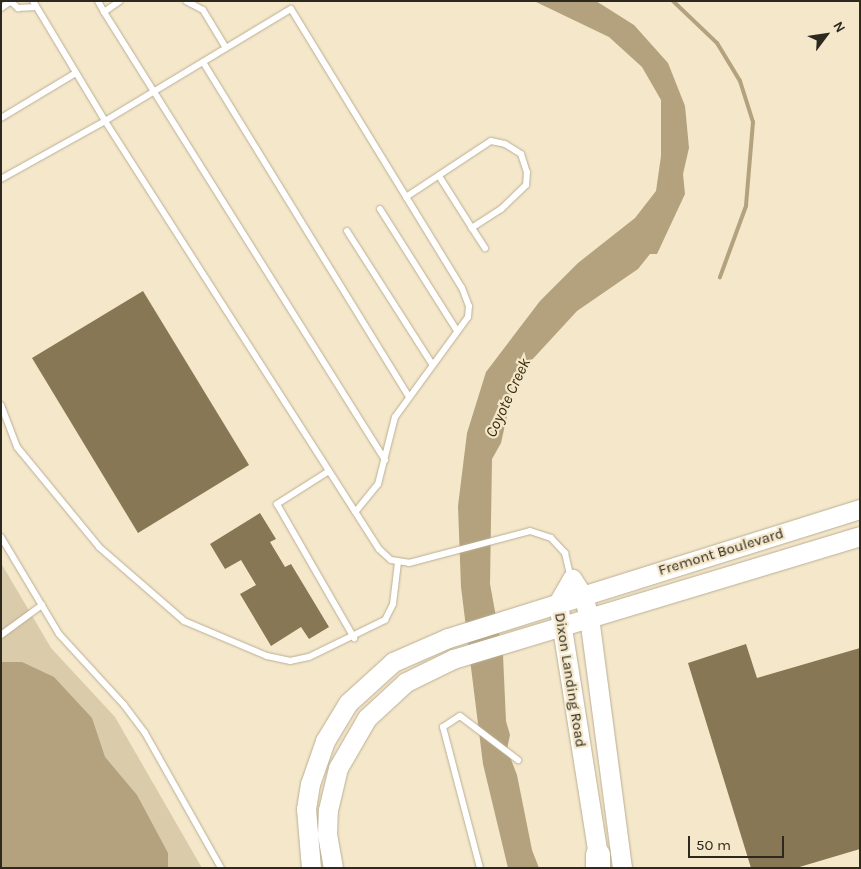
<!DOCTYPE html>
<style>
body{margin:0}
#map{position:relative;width:861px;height:869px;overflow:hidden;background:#f4e7ca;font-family:Karla,sans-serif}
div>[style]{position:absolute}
.green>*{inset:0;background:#dacbaa}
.water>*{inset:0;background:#b3a27d}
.stream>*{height:4px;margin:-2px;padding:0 2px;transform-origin:2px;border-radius:2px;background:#b3a27d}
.building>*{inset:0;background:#877754}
.roads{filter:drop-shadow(0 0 1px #bbae93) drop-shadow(0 0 1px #bbae93)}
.lane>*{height:6px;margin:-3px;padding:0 3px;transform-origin:3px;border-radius:3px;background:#fff}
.secondary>*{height:19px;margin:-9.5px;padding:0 9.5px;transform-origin:9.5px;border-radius:9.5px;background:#fff}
.highway>*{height:24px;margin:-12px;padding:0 12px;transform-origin:12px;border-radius:12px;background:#fff}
span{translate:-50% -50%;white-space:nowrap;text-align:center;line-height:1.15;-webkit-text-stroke:4.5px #f4e7ca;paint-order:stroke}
.street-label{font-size:15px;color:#2e291e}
.water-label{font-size:16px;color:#392c0c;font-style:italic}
.frame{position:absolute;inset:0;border:2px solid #2e291e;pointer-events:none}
.north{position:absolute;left:801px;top:10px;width:50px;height:50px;-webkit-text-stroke:4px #f4e7ca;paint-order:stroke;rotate:59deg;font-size:14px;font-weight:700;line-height:20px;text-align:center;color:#2e291e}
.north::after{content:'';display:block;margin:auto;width:18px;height:22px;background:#2e291e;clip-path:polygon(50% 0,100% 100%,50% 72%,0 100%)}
.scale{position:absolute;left:688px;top:836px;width:96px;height:22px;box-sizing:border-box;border:2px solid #2e291e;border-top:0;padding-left:6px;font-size:15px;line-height:18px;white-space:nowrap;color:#2e291e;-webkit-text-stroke:4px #f4e7ca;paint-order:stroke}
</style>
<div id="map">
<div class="green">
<div style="clip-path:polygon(1px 563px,51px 648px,115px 717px,202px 868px,1px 868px)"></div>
</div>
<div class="water">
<div style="clip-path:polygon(534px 1px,596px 1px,634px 25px,668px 63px,685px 106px,689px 148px,683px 174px,685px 194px,657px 254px,650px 254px,638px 269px,577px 311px,530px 362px,513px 389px,501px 443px,492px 459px,490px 584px,503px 655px,506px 721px,510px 735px,507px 749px,517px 775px,532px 850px,539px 868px,508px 868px,483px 764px,461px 587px,458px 506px,467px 433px,486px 372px,540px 301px,578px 263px,635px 218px,656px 191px,661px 156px,661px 100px,642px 67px,609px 37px)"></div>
<div style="clip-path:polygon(1px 662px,22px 662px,54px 677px,92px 718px,105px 757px,137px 795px,168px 853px,168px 868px,1px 868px)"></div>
</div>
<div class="stream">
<div style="left:673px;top:1px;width:61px;rotate:43.7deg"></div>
<div style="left:717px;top:43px;width:44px;rotate:58.8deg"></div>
<div style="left:740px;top:81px;width:43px;rotate:72.4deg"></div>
<div style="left:753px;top:122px;width:84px;rotate:94.8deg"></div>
<div style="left:746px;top:206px;width:76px;rotate:110.1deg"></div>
</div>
<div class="building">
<div style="clip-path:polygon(143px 291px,249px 465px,138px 533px,32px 358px)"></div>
<div style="clip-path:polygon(260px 513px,276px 539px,270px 542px,285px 567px,291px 564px,329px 627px,309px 639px,301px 627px,271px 646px,240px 594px,256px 585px,241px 560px,225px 569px,210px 544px)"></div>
<div style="clip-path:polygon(746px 644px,757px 678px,860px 648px,860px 849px,796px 868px,751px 868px,688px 663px)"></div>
</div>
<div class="roads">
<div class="lane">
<div style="left:10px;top:1px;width:11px;rotate:41deg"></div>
<div style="left:18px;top:8px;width:18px;rotate:-3deg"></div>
<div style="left:33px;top:1px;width:140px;rotate:59deg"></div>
<div style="left:105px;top:121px;width:508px;rotate:57.37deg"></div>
<div style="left:379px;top:549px;width:16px;rotate:43deg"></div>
<div style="left:391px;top:560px;width:18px;rotate:9deg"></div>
<div style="left:409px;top:563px;width:125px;rotate:-14.8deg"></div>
<div style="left:530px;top:531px;width:22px;rotate:18deg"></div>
<div style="left:551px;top:538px;width:21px;rotate:47deg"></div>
<div style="left:565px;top:553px;width:26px;rotate:77deg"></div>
<div style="left:98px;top:1px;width:13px;rotate:61deg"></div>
<div style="left:104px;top:12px;width:19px;rotate:-35deg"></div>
<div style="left:186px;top:1px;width:19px;rotate:28deg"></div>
<div style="left:203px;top:10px;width:44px;rotate:58.8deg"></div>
<div style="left:1px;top:8px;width:11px;rotate:-34deg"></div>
<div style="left:104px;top:12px;width:529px;rotate:57.9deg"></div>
<div style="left:203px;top:62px;width:393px;rotate:58.4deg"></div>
<div style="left:1px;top:118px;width:87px;rotate:-31deg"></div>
<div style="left:1px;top:179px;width:119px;rotate:-29.1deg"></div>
<div style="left:105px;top:121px;width:217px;rotate:-31.1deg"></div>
<div style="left:291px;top:9px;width:327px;rotate:58.5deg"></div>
<div style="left:462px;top:288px;width:19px;rotate:69deg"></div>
<div style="left:469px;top:306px;width:11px;rotate:95deg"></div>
<div style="left:468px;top:317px;width:124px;rotate:126.1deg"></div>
<div style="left:395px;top:417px;width:69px;rotate:104.2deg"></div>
<div style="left:378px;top:484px;width:36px;rotate:129deg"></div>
<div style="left:406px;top:197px;width:102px;rotate:-33.4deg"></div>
<div style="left:491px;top:141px;width:14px;rotate:12deg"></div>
<div style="left:505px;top:144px;width:19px;rotate:32deg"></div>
<div style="left:521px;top:154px;width:19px;rotate:72deg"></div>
<div style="left:527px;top:172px;width:13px;rotate:94deg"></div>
<div style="left:526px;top:185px;width:35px;rotate:136deg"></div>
<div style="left:501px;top:209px;width:35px;rotate:147deg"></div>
<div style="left:472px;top:228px;width:62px;rotate:-122.4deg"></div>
<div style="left:380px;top:209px;width:144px;rotate:57.7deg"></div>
<div style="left:472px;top:228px;width:24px;rotate:57deg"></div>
<div style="left:347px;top:231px;width:158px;rotate:57.4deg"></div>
<div style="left:1px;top:405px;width:45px;rotate:69.1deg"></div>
<div style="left:17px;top:447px;width:129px;rotate:50.6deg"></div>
<div style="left:99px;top:547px;width:113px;rotate:41deg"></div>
<div style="left:184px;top:621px;width:90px;rotate:22.9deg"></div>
<div style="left:267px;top:656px;width:24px;rotate:12deg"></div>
<div style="left:290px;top:661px;width:19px;rotate:-12deg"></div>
<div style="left:309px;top:657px;width:85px;rotate:-26deg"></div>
<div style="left:385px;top:620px;width:18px;rotate:-63deg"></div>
<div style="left:393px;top:604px;width:42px;rotate:-83.2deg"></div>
<div style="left:329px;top:471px;width:62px;rotate:147.6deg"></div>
<div style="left:277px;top:504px;width:155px;rotate:60.1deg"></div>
<div style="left:1px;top:537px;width:113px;rotate:59.1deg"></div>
<div style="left:59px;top:634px;width:96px;rotate:47.5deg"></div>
<div style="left:124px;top:705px;width:35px;rotate:53deg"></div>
<div style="left:145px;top:733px;width:155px;rotate:60.6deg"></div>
<div style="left:1px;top:635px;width:51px;rotate:-36.2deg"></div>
<div style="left:480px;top:868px;width:146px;rotate:-104.7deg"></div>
<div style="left:443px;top:727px;width:20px;rotate:-33deg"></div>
<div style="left:460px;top:716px;width:73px;rotate:37.2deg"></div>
</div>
<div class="secondary">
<div style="left:311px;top:868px;width:59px;rotate:-94.8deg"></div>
<div style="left:306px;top:809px;width:25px;rotate:-81deg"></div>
<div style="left:310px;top:784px;width:46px;rotate:-70.8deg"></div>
<div style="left:325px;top:741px;width:44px;rotate:-58.8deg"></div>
<div style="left:348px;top:703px;width:61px;rotate:-42.3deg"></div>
<div style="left:393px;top:662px;width:60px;rotate:-23.6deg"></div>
<div style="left:448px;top:638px;width:432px;rotate:-17.4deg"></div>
<div style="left:333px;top:868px;width:34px;rotate:-100deg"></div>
<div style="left:327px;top:835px;width:25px;rotate:-88deg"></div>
<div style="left:328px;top:810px;width:43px;rotate:-76.6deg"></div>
<div style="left:338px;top:768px;width:58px;rotate:-59.9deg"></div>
<div style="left:367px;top:718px;width:53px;rotate:-42.7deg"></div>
<div style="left:406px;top:682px;width:52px;rotate:-26.1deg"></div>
<div style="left:453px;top:659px;width:425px;rotate:-16.8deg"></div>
<div style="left:600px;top:868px;width:268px;rotate:-99deg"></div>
<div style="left:558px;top:603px;width:28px;rotate:-60deg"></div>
<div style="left:572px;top:579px;width:20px;rotate:57deg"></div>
<div style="left:583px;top:596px;width:22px;rotate:74deg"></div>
<div style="left:589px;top:617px;width:253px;rotate:82.5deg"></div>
</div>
<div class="highway">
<div style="left:598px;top:868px;width:13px;rotate:-90deg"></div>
</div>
</div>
<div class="street-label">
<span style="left:721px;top:552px;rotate:-17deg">Fremont Boulevard</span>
<span style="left:570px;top:680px;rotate:81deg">Dixon Landing Road</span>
</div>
<div class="water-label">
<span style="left:508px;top:398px;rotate:-65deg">Coyote Creek</span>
</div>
<div class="frame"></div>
<div class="north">N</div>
<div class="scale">50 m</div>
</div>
